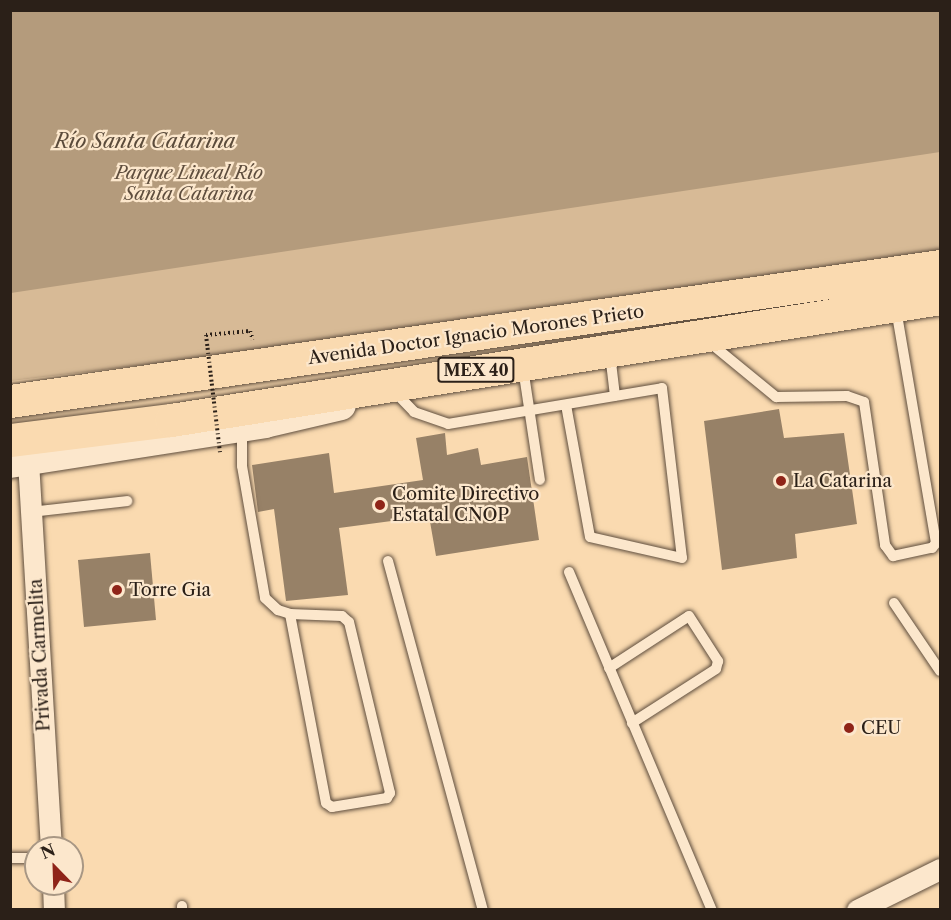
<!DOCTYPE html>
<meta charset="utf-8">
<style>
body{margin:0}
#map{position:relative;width:951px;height:920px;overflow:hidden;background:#fadab0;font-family:"Libre Caslon Text",serif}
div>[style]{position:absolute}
.green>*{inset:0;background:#d7ba96}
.water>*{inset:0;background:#b49b7c}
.building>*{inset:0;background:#978167}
.path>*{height:4px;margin-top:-2px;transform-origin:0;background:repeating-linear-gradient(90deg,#2b2018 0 1.5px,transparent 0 4.5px)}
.roads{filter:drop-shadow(0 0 2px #5f4e3e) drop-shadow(0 0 2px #5f4e3e)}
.lane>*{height:10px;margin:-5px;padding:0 5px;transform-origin:5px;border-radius:5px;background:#fce7cc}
.street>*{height:21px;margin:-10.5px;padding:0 10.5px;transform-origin:10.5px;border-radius:10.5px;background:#fce7cc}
.secondary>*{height:30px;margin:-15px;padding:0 15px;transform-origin:15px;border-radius:15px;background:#fce7cc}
.highway>*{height:33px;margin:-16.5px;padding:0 16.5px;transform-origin:16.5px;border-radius:16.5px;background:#fadab0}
.path-bridge>*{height:4px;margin-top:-2px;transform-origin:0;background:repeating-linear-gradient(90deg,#2b2018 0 1.5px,transparent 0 4.5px)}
.dots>*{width:16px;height:16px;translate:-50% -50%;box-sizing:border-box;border:3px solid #fce7cc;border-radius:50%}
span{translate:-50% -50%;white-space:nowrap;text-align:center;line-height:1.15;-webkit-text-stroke:4.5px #fce7cc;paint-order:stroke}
.shield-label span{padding:2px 4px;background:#fce7cc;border:2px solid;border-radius:4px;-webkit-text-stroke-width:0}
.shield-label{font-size:16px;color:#2b2018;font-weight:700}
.park-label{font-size:18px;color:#5f4e3e;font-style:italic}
.street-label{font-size:18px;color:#2b2018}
.poi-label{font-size:18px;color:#2b2018}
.left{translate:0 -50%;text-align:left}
.water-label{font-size:20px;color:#5b4b3b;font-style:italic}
.frame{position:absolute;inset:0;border:12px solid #2b2018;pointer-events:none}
.north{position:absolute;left:24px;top:836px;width:60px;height:60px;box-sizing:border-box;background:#fce7cc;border:2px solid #a89784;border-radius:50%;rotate:337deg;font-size:16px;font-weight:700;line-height:24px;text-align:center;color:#2b2018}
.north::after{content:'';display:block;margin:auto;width:21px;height:27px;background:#8f2418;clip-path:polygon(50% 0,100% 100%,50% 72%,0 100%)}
</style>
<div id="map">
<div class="green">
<div style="clip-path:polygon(10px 11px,940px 11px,940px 255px,386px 336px,11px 381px)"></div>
</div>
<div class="water">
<div style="clip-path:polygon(11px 10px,940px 11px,940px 152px,11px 293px)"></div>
</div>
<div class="building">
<div style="clip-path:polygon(779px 409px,784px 438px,844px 433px,857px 524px,795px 534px,797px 558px,722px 570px,704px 421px)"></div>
<div style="clip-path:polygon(445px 433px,447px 455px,478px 448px,481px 465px,527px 457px,539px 540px,436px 556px,429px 516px,339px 528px,348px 595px,286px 601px,274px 509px,258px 512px,252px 465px,329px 453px,334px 493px,423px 480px,416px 438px)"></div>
<div style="clip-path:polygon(150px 553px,156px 620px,84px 627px,78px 560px)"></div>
</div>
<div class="path">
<div style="left:206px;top:335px;width:44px;rotate:-5.2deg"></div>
<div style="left:250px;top:331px;width:9px;rotate:72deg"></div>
</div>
<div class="roads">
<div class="lane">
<div style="left:709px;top:342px;width:87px;rotate:39.4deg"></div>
<div style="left:776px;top:397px;width:71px;rotate:-0.8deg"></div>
<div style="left:847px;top:396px;width:18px;rotate:19deg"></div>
<div style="left:864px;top:402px;width:145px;rotate:81.6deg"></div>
<div style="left:885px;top:545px;width:14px;rotate:54deg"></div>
<div style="left:893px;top:556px;width:40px;rotate:-12deg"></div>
<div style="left:932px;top:548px;width:6px;rotate:-51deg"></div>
<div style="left:936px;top:543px;width:238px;rotate:-99.7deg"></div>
<div style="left:610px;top:354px;width:42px;rotate:83.2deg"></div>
<div style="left:523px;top:368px;width:113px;rotate:81.4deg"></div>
<div style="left:393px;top:390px;width:30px;rotate:46deg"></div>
<div style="left:414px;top:412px;width:36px;rotate:19deg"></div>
<div style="left:448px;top:424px;width:217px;rotate:-9.5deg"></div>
<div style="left:662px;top:388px;width:171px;rotate:83.3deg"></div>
<div style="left:682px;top:558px;width:94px;rotate:-167.1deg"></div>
<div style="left:590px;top:537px;width:134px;rotate:-100.3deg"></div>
<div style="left:242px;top:430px;width:36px;rotate:90deg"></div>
<div style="left:242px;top:466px;width:134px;rotate:80.1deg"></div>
<div style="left:265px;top:598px;width:18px;rotate:43deg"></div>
<div style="left:278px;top:610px;width:13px;rotate:18deg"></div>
<div style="left:31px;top:512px;width:97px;rotate:-6.5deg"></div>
<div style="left:388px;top:561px;width:362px;rotate:74.8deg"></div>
<div style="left:569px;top:572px;width:367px;rotate:67.1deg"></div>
<div style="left:894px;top:603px;width:82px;rotate:55.9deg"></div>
<div style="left:290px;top:614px;width:52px;rotate:2.2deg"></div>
<div style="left:342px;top:616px;width:9px;rotate:41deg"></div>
<div style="left:349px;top:622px;width:176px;rotate:76.5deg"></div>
<div style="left:390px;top:793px;width:6px;rotate:121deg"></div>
<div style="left:387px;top:798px;width:56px;rotate:170.7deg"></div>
<div style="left:332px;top:807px;width:7px;rotate:-146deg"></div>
<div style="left:326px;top:803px;width:192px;rotate:-100.8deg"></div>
<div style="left:609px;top:668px;width:95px;rotate:-33deg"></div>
<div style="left:689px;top:616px;width:54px;rotate:57.2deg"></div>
<div style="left:718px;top:661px;width:8px;rotate:104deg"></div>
<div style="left:716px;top:669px;width:100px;rotate:147.3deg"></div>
<div style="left:10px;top:858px;width:26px"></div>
<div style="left:182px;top:906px;width:4px;rotate:90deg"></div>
</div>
<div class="street">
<div style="left:28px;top:461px;width:388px;rotate:86.6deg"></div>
<div style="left:53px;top:884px;width:26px;rotate:88deg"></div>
<div style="left:857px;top:910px;width:93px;rotate:-26.3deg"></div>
</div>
<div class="secondary">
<div style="left:10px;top:463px;width:258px;rotate:-8.9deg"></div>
<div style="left:265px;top:423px;width:78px;rotate:-13.3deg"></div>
</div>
<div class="highway">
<div style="left:10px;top:401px;width:940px;rotate:-8.26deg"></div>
<div style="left:10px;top:440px;width:162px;rotate:-7.1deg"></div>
<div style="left:171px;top:420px;width:779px;rotate:-9.01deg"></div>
</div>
</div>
<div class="path-bridge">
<div style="left:206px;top:335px;width:119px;rotate:83.2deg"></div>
</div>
<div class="dots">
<div style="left:781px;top:481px;background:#8f2418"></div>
<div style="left:380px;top:505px;background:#8f2418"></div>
<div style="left:117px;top:590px;background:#8f2418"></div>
<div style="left:849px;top:728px;background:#8f2418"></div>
</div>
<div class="shield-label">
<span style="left:476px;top:370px">MEX 40</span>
</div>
<div class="park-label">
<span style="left:189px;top:184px">Parque Lineal Río<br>Santa Catarina</span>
</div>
<div class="street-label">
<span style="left:476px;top:335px;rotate:-8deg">Avenida Doctor Ignacio Morones Prieto</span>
<span style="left:40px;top:655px;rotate:-93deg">Privada Carmelita</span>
</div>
<div class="poi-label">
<span class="left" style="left:793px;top:481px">La Catarina</span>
<span class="left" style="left:392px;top:505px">Comite Directivo<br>Estatal CNOP</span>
<span class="left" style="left:129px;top:590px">Torre Gia</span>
<span class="left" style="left:861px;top:728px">CEU</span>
</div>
<div class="water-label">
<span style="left:145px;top:141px">Río Santa Catarina</span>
</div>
<div class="frame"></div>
<div class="north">N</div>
</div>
